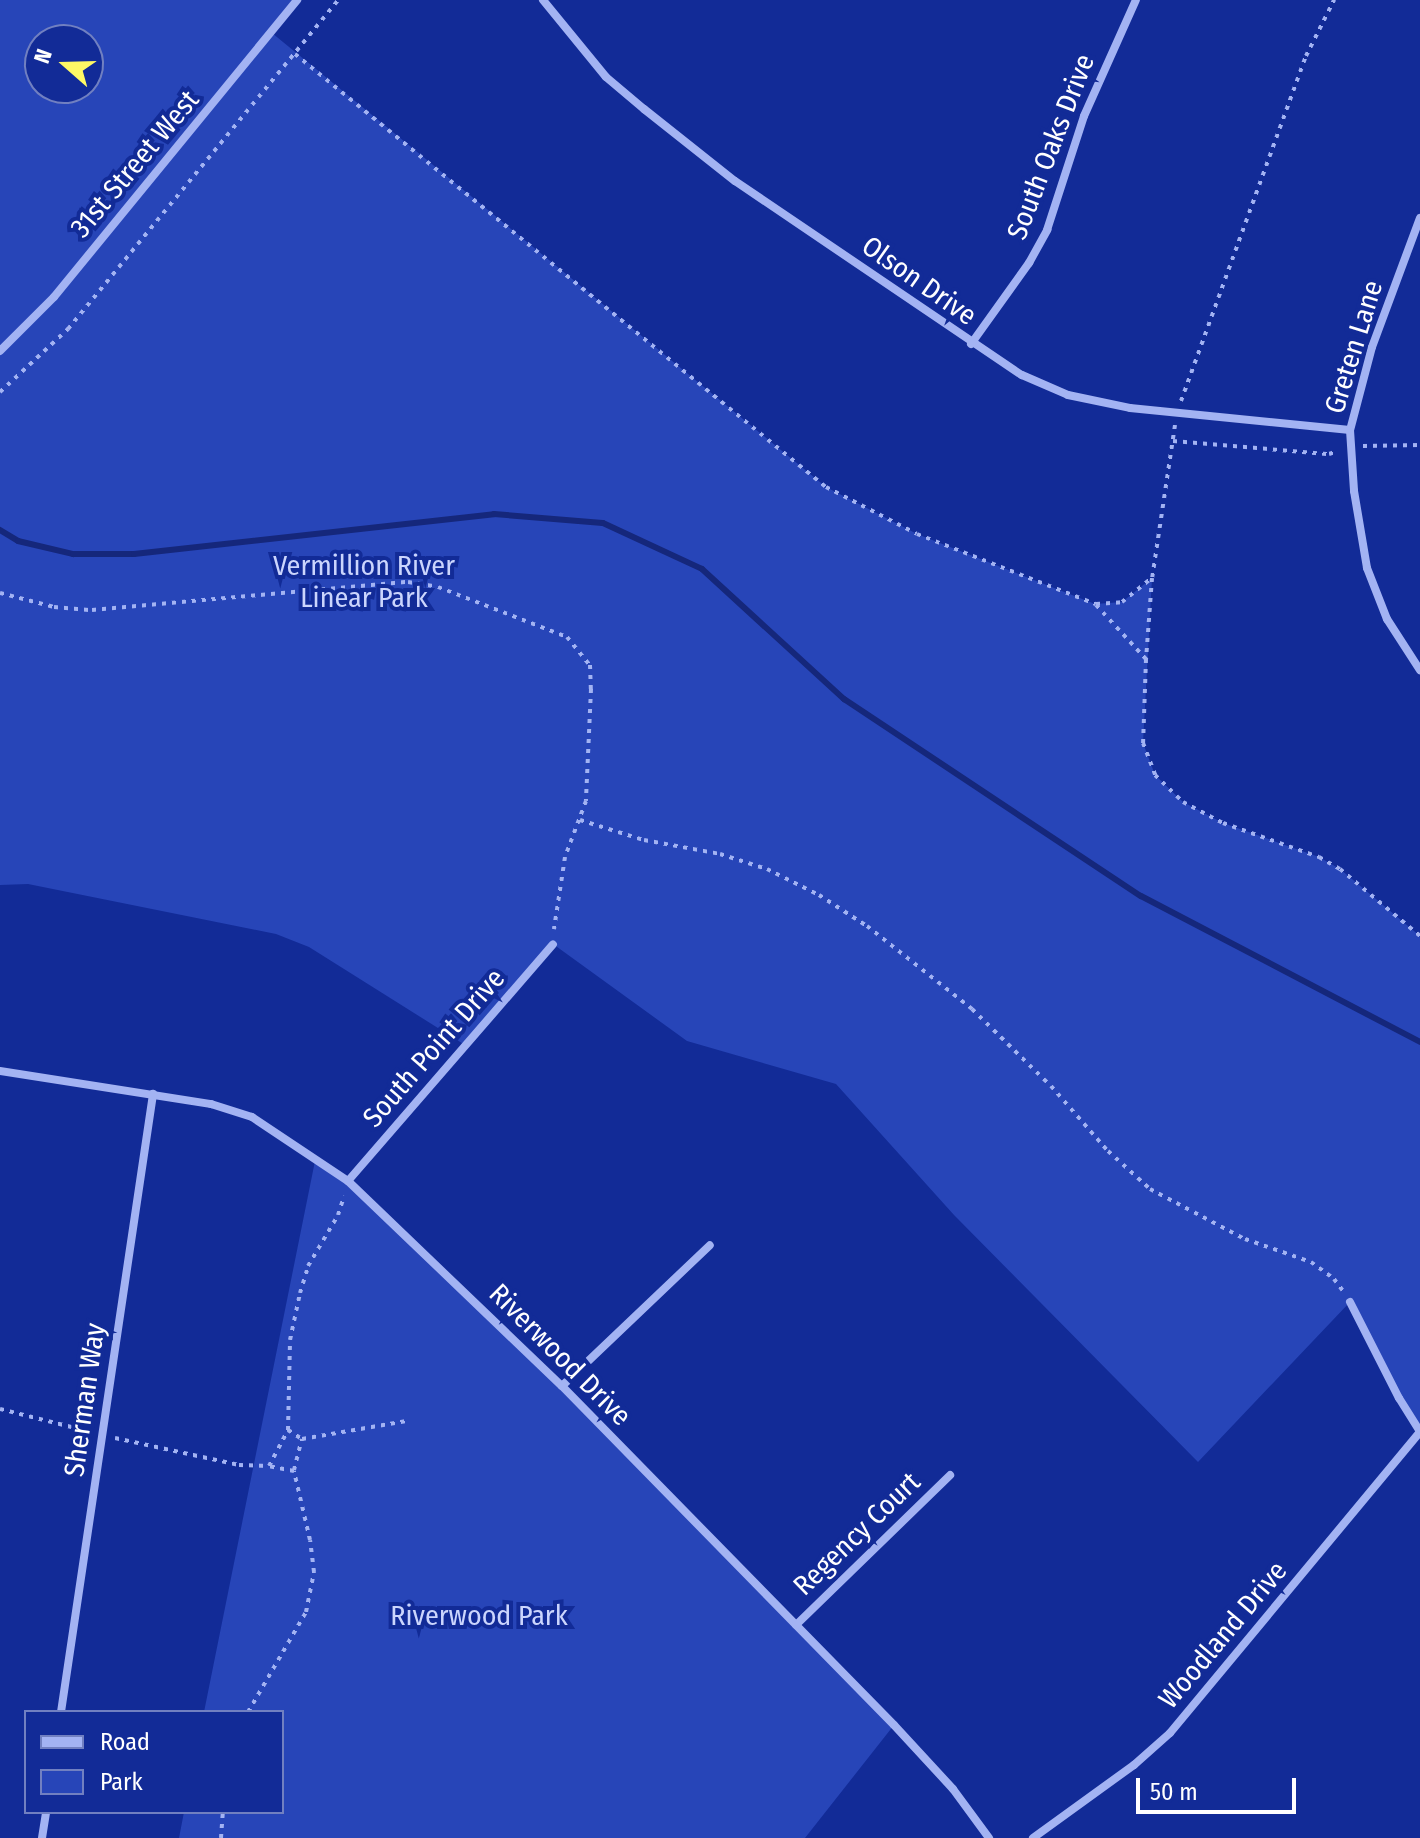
<!DOCTYPE html>
<style>
body{margin:0}
#map{position:relative;width:1420px;height:1838px;overflow:hidden;background:#122b97;font-family:"Fira Sans Condensed",sans-serif}
div>[style]{position:absolute}
.green>*{inset:0;background:#2745b8}
.stream>*{height:6px;margin:-3px;padding:0 3px;transform-origin:3px;border-radius:3px;background:#15277b}
.path>*{height:4px;margin-top:-2px;transform-origin:0;background:repeating-linear-gradient(90deg,#a3b3f3 0 4px,transparent 0 10px)}
.street>*{height:8px;margin:-4px;padding:0 4px;transform-origin:4px;border-radius:4px;background:#a3b3f3}
span{translate:-50% -50%;white-space:nowrap;text-align:center;line-height:1.15;-webkit-text-stroke:8px #122b97;paint-order:stroke}
.street-label{font-size:28px;color:#fff}
.park-label{font-size:28px;color:#cbd5fd}
.legend{position:absolute;left:24px;top:1710px;width:260px;height:104px;box-sizing:border-box;background:#122b97;border:2px solid #7180c1;margin:0;padding:10px 14px;list-style:none;font-size:24px;color:#fff}
.legend li{display:flex;align-items:center;gap:16px;height:40px}
.legend b{width:40px;border:2px solid #7180c1}
.north{position:absolute;left:24px;top:24px;width:80px;height:80px;box-sizing:border-box;background:#122b97;border:2px solid #7180c1;border-radius:50%;rotate:290deg;font-size:22px;font-weight:700;line-height:32px;text-align:center;color:#fff}
.north::after{content:'';display:block;margin:auto;width:28px;height:36px;background:#fff965;clip-path:polygon(50% 0,100% 100%,50% 72%,0 100%)}
.scale{position:absolute;left:1136px;top:1778px;width:160px;height:36px;box-sizing:border-box;border:4px solid #fff;border-top:0;padding-left:10px;font-size:24px;line-height:28px;white-space:nowrap;color:#fff;-webkit-text-stroke:6px #122b97;paint-order:stroke}
</style>
<div id="map">
<div class="green">
<div style="clip-path:polygon(evenodd,0 0,297px 0,272px 33px,826px 487px,917px 534px,1095px 604px,1122px 602px,1152px 578px,1143px 743px,1155px 775px,1183px 802px,1223px 823px,1319px 857px,1340px 869px,1420px 936px,1420px 1432px,1350px 1302px,1198px 1462px,954px 1215px,836px 1084px,687px 1041px,553px 944px,465px 1045px,309px 947px,276px 934px,28px 884px,0 885px,0 0,40px 40px,88px 40px,88px 88px,40px 88px,40px 40px)"></div>
<div style="clip-path:polygon(316px 1156px,562px 1386px,894px 1725px,805px 1838px,179px 1838px,184px 1812px,282px 1812px,282px 1712px,204px 1712px)"></div>
</div>
<div class="stream">
<div style="left:0;top:530px;width:21px;rotate:31deg"></div>
<div style="left:18px;top:541px;width:57px;rotate:13.3deg"></div>
<div style="left:73px;top:554px;width:61px"></div>
<div style="left:134px;top:554px;width:362px;rotate:-6.3deg"></div>
<div style="left:494px;top:514px;width:109px;rotate:4.7deg"></div>
<div style="left:603px;top:523px;width:109px;rotate:24.9deg"></div>
<div style="left:702px;top:569px;width:193px;rotate:42.5deg"></div>
<div style="left:844px;top:699px;width:356px;rotate:33.6deg"></div>
<div style="left:1141px;top:896px;width:315px;rotate:27.6deg"></div>
</div>
<div class="path">
<div style="left:295px;top:54px;width:685px;rotate:39.2deg"></div>
<div style="left:826px;top:487px;width:102px;rotate:27.3deg"></div>
<div style="left:917px;top:534px;width:192px;rotate:21.4deg"></div>
<div style="left:1096px;top:604px;width:26px;rotate:-4deg"></div>
<div style="left:1122px;top:602px;width:38px;rotate:-39deg"></div>
<div style="left:0;top:392px;width:93px;rotate:-42.8deg"></div>
<div style="left:68px;top:329px;width:426px;rotate:-50.6deg"></div>
<div style="left:1181px;top:401px;width:367px;rotate:-70.1deg"></div>
<div style="left:1306px;top:56px;width:63px;rotate:-63.4deg"></div>
<div style="left:1175px;top:425px;width:155px;rotate:98.5deg"></div>
<div style="left:1152px;top:578px;width:81px;rotate:94.2deg"></div>
<div style="left:1146px;top:659px;width:84px;rotate:92deg"></div>
<div style="left:1143px;top:743px;width:34px;rotate:69deg"></div>
<div style="left:1155px;top:775px;width:39px;rotate:44deg"></div>
<div style="left:1183px;top:802px;width:45px;rotate:27.7deg"></div>
<div style="left:1223px;top:823px;width:102px;rotate:19.5deg"></div>
<div style="left:1319px;top:857px;width:24px;rotate:30deg"></div>
<div style="left:1340px;top:869px;width:104px;rotate:39.9deg"></div>
<div style="left:1173px;top:441px;width:157px;rotate:4.8deg"></div>
<div style="left:1329px;top:454px;width:9px;rotate:-18deg"></div>
<div style="left:1363px;top:446px;width:57px;rotate:-1deg"></div>
<div style="left:0;top:593px;width:56px;rotate:14.5deg"></div>
<div style="left:54px;top:607px;width:38px;rotate:5deg"></div>
<div style="left:92px;top:610px;width:317px;rotate:-5.1deg"></div>
<div style="left:408px;top:582px;width:30px;rotate:9deg"></div>
<div style="left:438px;top:587px;width:138px;rotate:21.2deg"></div>
<div style="left:567px;top:637px;width:36px;rotate:51deg"></div>
<div style="left:590px;top:665px;width:24px;rotate:88deg"></div>
<div style="left:591px;top:689px;width:112px;rotate:92.6deg"></div>
<div style="left:586px;top:801px;width:60px;rotate:110.6deg"></div>
<div style="left:565px;top:857px;width:73px;rotate:98.7deg"></div>
<div style="left:1096px;top:605px;width:74px;rotate:47.2deg"></div>
<div style="left:580px;top:820px;width:67px;rotate:17.4deg"></div>
<div style="left:644px;top:840px;width:77px;rotate:10.4deg"></div>
<div style="left:720px;top:854px;width:49px;rotate:17.7deg"></div>
<div style="left:767px;top:869px;width:58px;rotate:26.6deg"></div>
<div style="left:819px;top:895px;width:57px;rotate:32.9deg"></div>
<div style="left:867px;top:926px;width:134px;rotate:38.3deg"></div>
<div style="left:972px;top:1009px;width:110px;rotate:44.3deg"></div>
<div style="left:1051px;top:1086px;width:86px;rotate:48.8deg"></div>
<div style="left:1108px;top:1151px;width:57px;rotate:42.1deg"></div>
<div style="left:1150px;top:1189px;width:107px;rotate:27.8deg"></div>
<div style="left:1245px;top:1239px;width:70px;rotate:19.2deg"></div>
<div style="left:1311px;top:1262px;width:29px;rotate:36deg"></div>
<div style="left:1334px;top:1279px;width:15px;rotate:53deg"></div>
<div style="left:0;top:1409px;width:94px;rotate:14.2deg"></div>
<div style="left:288px;top:1430px;width:17px;rotate:33deg"></div>
<div style="left:115px;top:1438px;width:127px;rotate:12.3deg"></div>
<div style="left:239px;top:1465px;width:30px;rotate:2deg"></div>
<div style="left:269px;top:1466px;width:41px;rotate:-62.2deg"></div>
<div style="left:288px;top:1430px;width:90px;rotate:-88.7deg"></div>
<div style="left:290px;top:1340px;width:48px;rotate:-78deg"></div>
<div style="left:300px;top:1293px;width:28px;rotate:-73deg"></div>
<div style="left:308px;top:1266px;width:59px;rotate:-59.5deg"></div>
<div style="left:338px;top:1215px;width:20px;rotate:-72deg"></div>
<div style="left:294px;top:1470px;width:32px;rotate:-76deg"></div>
<div style="left:302px;top:1439px;width:106px;rotate:-9.8deg"></div>
<div style="left:248px;top:1712px;width:116px;rotate:-59.9deg"></div>
<div style="left:306px;top:1612px;width:41px;rotate:-78.7deg"></div>
<div style="left:314px;top:1572px;width:32px;rotate:-97deg"></div>
<div style="left:310px;top:1540px;width:71px;rotate:-103.1deg"></div>
<div style="left:294px;top:1471px;width:25px;rotate:-169deg"></div>
<div style="left:221px;top:1838px;width:26px;rotate:-86deg"></div>
</div>
<div class="street">
<div style="left:543px;top:0;width:99px;rotate:50.7deg"></div>
<div style="left:606px;top:77px;width:50px;rotate:40.1deg"></div>
<div style="left:644px;top:109px;width:116px;rotate:38.4deg"></div>
<div style="left:735px;top:181px;width:346px;rotate:34.1deg"></div>
<div style="left:1022px;top:375px;width:50px;rotate:23.5deg"></div>
<div style="left:1068px;top:395px;width:63px;rotate:11.8deg"></div>
<div style="left:1130px;top:408px;width:221px;rotate:5.7deg"></div>
<div style="left:1420px;top:218px;width:138px;rotate:110.4deg"></div>
<div style="left:1372px;top:347px;width:86px;rotate:104.8deg"></div>
<div style="left:1350px;top:430px;width:61px;rotate:86.2deg"></div>
<div style="left:1354px;top:491px;width:78px;rotate:80.4deg"></div>
<div style="left:1367px;top:568px;width:55px;rotate:68.6deg"></div>
<div style="left:1387px;top:619px;width:61px;rotate:57.1deg"></div>
<div style="left:971px;top:344px;width:100px;rotate:-54.4deg"></div>
<div style="left:1029px;top:263px;width:38px;rotate:-61deg"></div>
<div style="left:1047px;top:230px;width:120px;rotate:-72deg"></div>
<div style="left:1084px;top:116px;width:127px;rotate:-65.9deg"></div>
<div style="left:0;top:351px;width:76px;rotate:-45deg"></div>
<div style="left:54px;top:297px;width:384px;rotate:-50.7deg"></div>
<div style="left:0;top:1071px;width:214px;rotate:8.9deg"></div>
<div style="left:211px;top:1104px;width:43px;rotate:17.6deg"></div>
<div style="left:252px;top:1117px;width:115px;rotate:33.7deg"></div>
<div style="left:348px;top:1181px;width:296px;rotate:43.8deg"></div>
<div style="left:562px;top:1386px;width:474px;rotate:45.6deg"></div>
<div style="left:894px;top:1725px;width:87px;rotate:47.3deg"></div>
<div style="left:953px;top:1789px;width:61px;rotate:53.7deg"></div>
<div style="left:348px;top:1181px;width:313px;rotate:-49.1deg"></div>
<div style="left:1350px;top:1302px;width:108px;rotate:63deg"></div>
<div style="left:1399px;top:1398px;width:40px;rotate:58deg"></div>
<div style="left:562px;top:1386px;width:204px;rotate:-43.6deg"></div>
<div style="left:796px;top:1625px;width:215px;rotate:-44.2deg"></div>
<div style="left:61px;top:1712px;width:625px;rotate:-81.53deg"></div>
<div style="left:42px;top:1838px;width:26px;rotate:-81deg"></div>
<div style="left:1033px;top:1838px;width:125px;rotate:-35.9deg"></div>
<div style="left:1134px;top:1765px;width:48px;rotate:-41.6deg"></div>
<div style="left:1170px;top:1733px;width:391px;rotate:-50.3deg"></div>
</div>
<div class="street-label">
<span style="left:1051px;top:147px;rotate:-69deg">South Oaks Drive</span>
<span style="left:135px;top:164px;rotate:-50deg">31st Street West</span>
<span style="left:919px;top:281px;rotate:35deg">Olson Drive</span>
<span style="left:1354px;top:347px;rotate:-73deg">Greten Lane</span>
<span style="left:434px;top:1048px;rotate:-49deg">South Point Drive</span>
<span style="left:560px;top:1355px;rotate:45deg">Riverwood Drive</span>
<span style="left:85px;top:1400px;rotate:-82deg">Sherman Way</span>
<span style="left:857px;top:1534px;rotate:-44deg">Regency Court</span>
<span style="left:1223px;top:1635px;rotate:-50deg">Woodland Drive</span>
</div>
<div class="park-label">
<span style="left:364px;top:582px">Vermillion River<br>Linear Park</span>
<span style="left:479px;top:1616px">Riverwood Park</span>
</div>
<ul class="legend">
<li><b style="height:10px;background:#a3b3f3"></b>Road</li>
<li><b style="height:22px;background:#2745b8"></b>Park</li>
</ul>
<div class="north">N</div>
<div class="scale">50 m</div>
</div>
